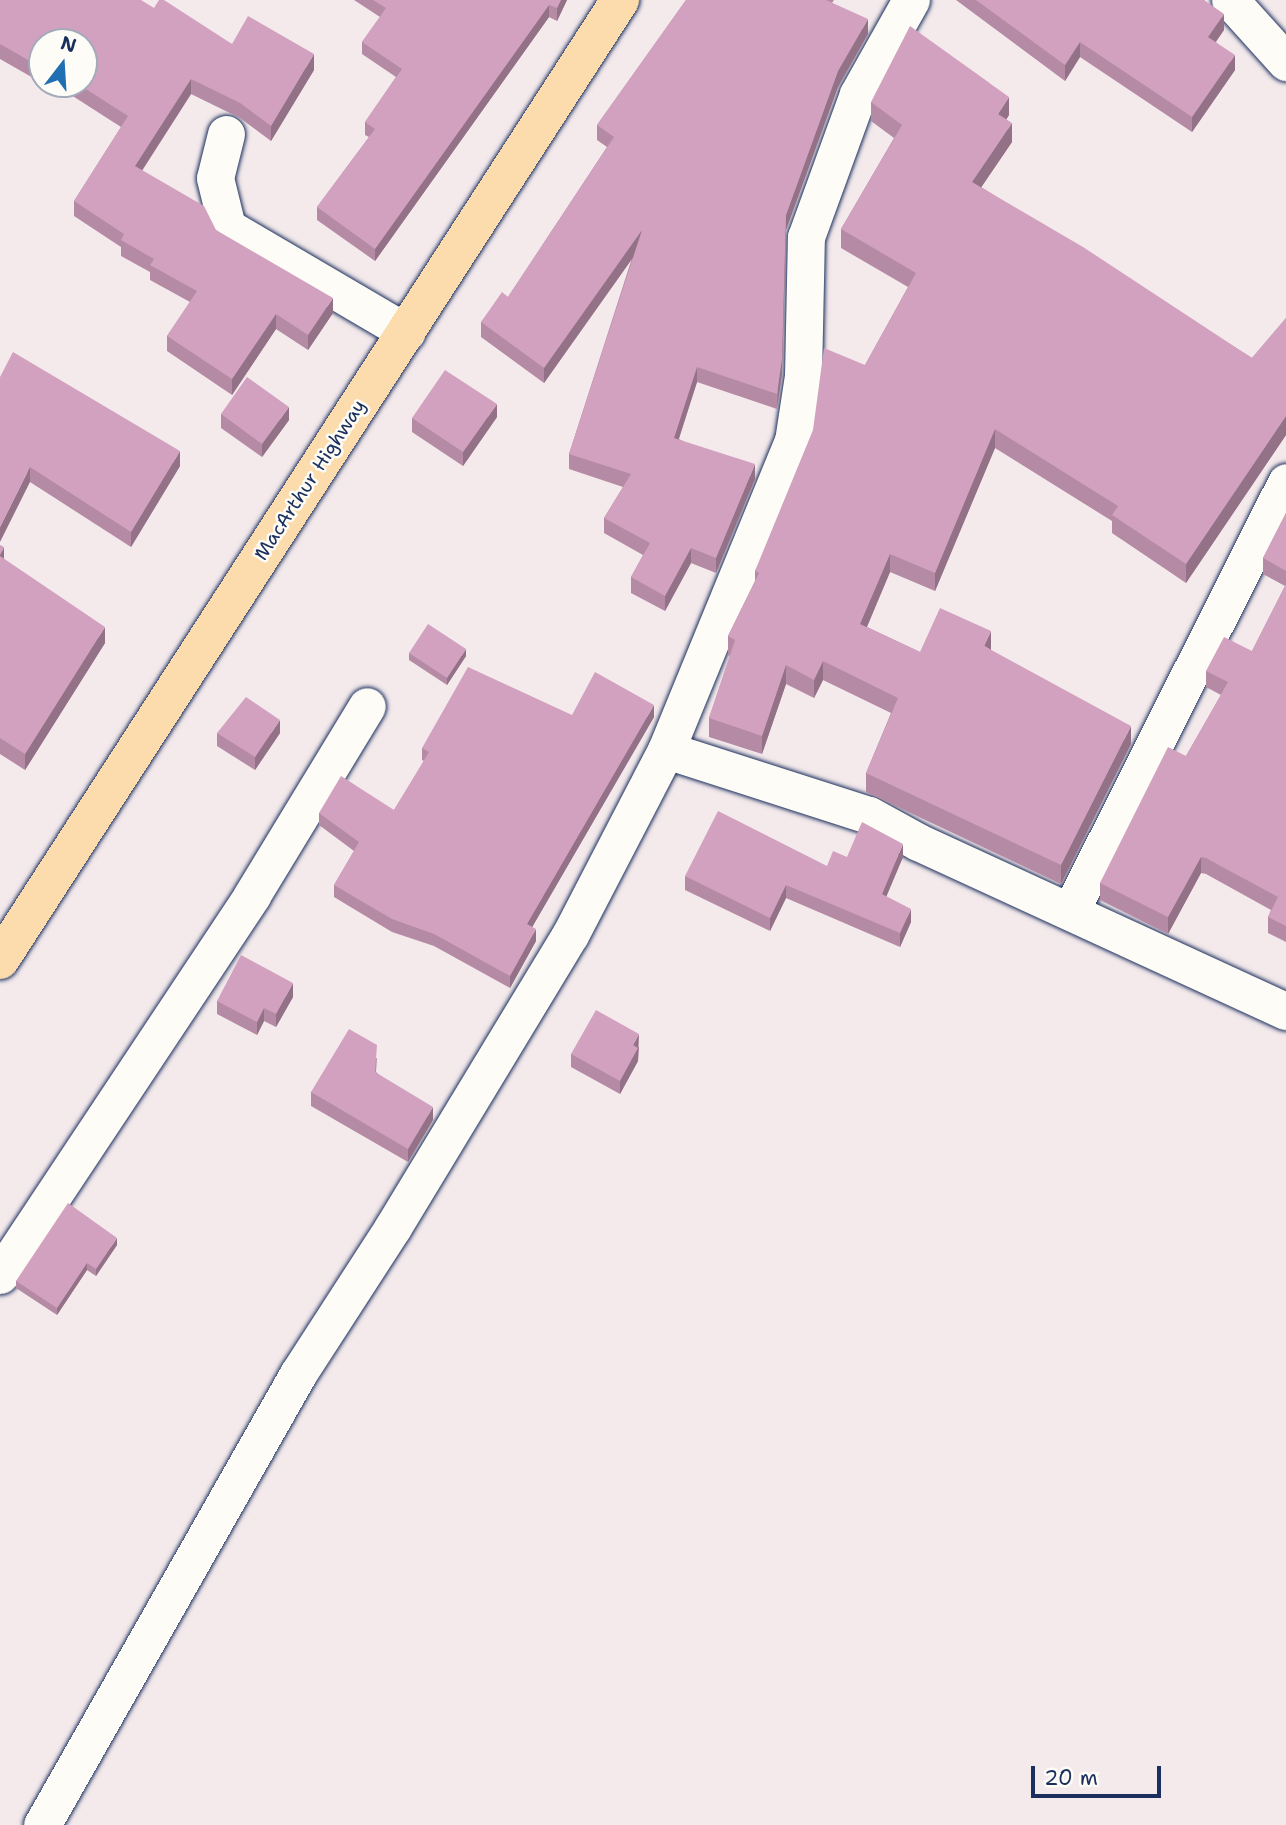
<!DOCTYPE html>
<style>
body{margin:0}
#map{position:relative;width:1286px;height:1825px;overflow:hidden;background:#f4eaec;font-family:"Shantell Sans",sans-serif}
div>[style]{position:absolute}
.roads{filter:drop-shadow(0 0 2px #1b2f5e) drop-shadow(0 0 2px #1b2f5e)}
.street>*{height:37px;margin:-18.5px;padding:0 18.5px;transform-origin:18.5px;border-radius:18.5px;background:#fdfcf7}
.highway>*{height:38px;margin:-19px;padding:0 19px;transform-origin:19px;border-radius:19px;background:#fcdcac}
.wall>*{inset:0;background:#b58aa4}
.shaded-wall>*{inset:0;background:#937186}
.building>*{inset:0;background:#d2a1bf}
span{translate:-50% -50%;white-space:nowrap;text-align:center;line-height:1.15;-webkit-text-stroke:5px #fdfcf7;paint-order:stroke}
.street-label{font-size:19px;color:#1b2f5e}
.north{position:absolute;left:28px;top:28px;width:70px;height:70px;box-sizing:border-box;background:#fdfcf7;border:2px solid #a3aaba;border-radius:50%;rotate:17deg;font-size:19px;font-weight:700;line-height:28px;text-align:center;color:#1b2f5e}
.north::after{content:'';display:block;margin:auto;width:24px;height:32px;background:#1f6fb2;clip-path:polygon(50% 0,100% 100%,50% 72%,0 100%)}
.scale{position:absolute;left:1031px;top:1766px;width:130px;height:32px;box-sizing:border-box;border:4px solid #1b2f5e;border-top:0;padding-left:9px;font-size:21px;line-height:24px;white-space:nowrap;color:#1b2f5e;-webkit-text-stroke:5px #fdfcf7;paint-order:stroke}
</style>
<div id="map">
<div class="roads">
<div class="street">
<div style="left:1230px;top:0;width:84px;rotate:47.9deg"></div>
<div style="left:226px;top:134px;width:45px;rotate:104deg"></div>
<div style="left:215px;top:178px;width:50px;rotate:76.2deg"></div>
<div style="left:227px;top:227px;width:208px;rotate:30.4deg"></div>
<div style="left:666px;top:750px;width:213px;rotate:17.8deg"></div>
<div style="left:869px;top:815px;width:56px;rotate:28.9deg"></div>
<div style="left:918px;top:842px;width:405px;rotate:24.7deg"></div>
<div style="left:1071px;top:910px;width:479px;rotate:-63.3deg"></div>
<div style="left:0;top:1275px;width:456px;rotate:-56.4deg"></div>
<div style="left:252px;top:895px;width:221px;rotate:-58.7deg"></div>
<div style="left:42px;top:1825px;width:519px;rotate:-60.42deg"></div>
<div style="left:298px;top:1374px;width:175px;rotate:-57.1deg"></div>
<div style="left:393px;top:1227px;width:341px;rotate:-58.8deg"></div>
<div style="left:570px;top:935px;width:208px;rotate:-62.6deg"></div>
<div style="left:666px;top:750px;width:334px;rotate:-67.7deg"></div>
<div style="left:793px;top:441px;width:66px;rotate:-81.3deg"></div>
<div style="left:803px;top:376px;width:139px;rotate:-88.8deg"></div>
<div style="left:806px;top:237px;width:152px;rotate:-70deg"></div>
<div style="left:858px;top:94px;width:108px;rotate:-60.6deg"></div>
</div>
<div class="highway">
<div style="left:0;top:960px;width:1143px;rotate:-57.14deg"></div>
</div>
</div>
<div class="wall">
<div style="clip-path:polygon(0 0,154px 8px,232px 44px,314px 70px,271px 141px,240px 118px,191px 94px,142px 171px,216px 230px,333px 313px,308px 350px,276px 329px,232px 395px,167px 351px,167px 336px,190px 302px,150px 280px,150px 272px,121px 256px,121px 247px,74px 216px,74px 201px,121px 127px,54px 84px,84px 84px,42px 42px,42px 83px,0 59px)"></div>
<div style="clip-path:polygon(354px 0,567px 0,557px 21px,549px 17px,375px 261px,317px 220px,317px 207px,369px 137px,365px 135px,365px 122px,396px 77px,362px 54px,362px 42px,380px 17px)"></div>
<div style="clip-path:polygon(686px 0,834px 0,832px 3px,868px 34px,838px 87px,786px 230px,782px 374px,777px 409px,697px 382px,679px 439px,755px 479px,716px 573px,691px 563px,665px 611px,631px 593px,631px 577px,643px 555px,604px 533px,604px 518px,623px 487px,569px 469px,569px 454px,632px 258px,544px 383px,481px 337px,481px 322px,508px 297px,607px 147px,597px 140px,597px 125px)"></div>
<div style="clip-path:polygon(956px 0,1204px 0,1224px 30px,1216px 42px,1235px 70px,1192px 132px,1080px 57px,1065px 81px)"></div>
<div style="clip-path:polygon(871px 102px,1009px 115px,1006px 120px,1012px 142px,981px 187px,1252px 358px,1286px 318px,1286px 435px,1186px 583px,1112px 533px,1112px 521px,995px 448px,935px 591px,890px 572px,867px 627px,920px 652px,991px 650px,1131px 744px,1061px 884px,866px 792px,866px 773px,891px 713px,823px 680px,814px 698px,786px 684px,762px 754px,709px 737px,709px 718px,730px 656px,728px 655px,728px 636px,755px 581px,755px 571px,865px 365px,908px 287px,841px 248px,841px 229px,894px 138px,871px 121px)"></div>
<div style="clip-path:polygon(0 377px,180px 466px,131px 547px,30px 482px)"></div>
<div style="clip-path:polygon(221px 414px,289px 420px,262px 457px,221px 428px)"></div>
<div style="clip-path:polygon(497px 417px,463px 466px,412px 432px,412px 418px)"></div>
<div style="clip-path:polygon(1286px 513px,1286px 942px,1268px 933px,1268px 917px,1271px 910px,1206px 874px,1201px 873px,1168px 934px,1100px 900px,1100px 883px,1186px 756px,1221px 695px,1206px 687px,1206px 671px,1252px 651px,1285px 586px,1263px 574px,1263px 558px)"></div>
<div style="clip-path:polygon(0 545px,4px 559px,105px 643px,25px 770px,0 754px)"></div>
<div style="clip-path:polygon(409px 653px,466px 656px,447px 685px,409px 660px)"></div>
<div style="clip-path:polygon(572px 715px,654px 717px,532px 927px,536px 941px,510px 988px,434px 946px,392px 932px,334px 897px,334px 885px,354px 851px,319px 825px,319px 813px,394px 810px,424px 761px,422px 760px,422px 748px)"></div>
<div style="clip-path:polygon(217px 733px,280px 733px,255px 770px,217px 746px)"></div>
<div style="clip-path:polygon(847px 857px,903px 857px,886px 896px,911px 922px,900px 947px,786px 898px,770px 931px,685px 890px,685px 876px,827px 866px)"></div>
<div style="clip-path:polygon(293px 997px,276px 1027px,264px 1021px,257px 1035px,217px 1014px,217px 1001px)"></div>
<div style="clip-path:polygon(639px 1047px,638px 1061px,620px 1094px,571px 1067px,571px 1054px)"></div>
<div style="clip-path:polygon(377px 1058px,376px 1072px,433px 1120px,408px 1162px,311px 1106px,311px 1092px)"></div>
<div style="clip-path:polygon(117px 1245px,96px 1276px,87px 1270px,57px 1315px,16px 1288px,16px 1281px)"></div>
</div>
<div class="shaded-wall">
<div style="clip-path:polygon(561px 0,567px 0,557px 21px,557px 8px)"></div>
<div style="clip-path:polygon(549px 5px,549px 17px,375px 261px,375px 249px)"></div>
<div style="clip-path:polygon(1224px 14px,1224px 30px,1208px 52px,1208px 37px)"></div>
<div style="clip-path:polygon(868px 19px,868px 34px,838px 87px,786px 230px,782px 374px,777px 409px,786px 215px,838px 71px)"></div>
<div style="clip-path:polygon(1080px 42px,1080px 57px,1065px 81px,1065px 65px)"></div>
<div style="clip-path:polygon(314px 54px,314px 70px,271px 141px,271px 126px)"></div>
<div style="clip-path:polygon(1235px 55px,1235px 70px,1192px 132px,1192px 117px)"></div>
<div style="clip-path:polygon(191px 79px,191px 94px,135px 181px,135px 166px)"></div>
<div style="clip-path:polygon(1009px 97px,1009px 115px,998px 132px,998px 114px)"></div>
<div style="clip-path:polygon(1012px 123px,1012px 142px,972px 201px,972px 182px)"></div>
<div style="clip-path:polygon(642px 230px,642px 245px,544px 383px,544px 368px)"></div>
<div style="clip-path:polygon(333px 298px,333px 313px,308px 350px,308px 335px)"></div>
<div style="clip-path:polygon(276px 314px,276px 329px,232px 395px,232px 379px)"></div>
<div style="clip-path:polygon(697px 367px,697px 382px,674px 453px,674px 438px)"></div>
<div style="clip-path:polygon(497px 404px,497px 417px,463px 466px,463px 452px)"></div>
<div style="clip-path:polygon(289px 407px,289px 420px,262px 457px,262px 444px)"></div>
<div style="clip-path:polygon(1286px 416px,1286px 435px,1186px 583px,1186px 564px)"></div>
<div style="clip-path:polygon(995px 429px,995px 448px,935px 591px,935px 573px)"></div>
<div style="clip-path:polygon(180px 451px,180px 466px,131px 547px,131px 532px)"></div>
<div style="clip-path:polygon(755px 464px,755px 479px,716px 573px,716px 558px)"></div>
<div style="clip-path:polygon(30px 467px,30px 482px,0 542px,0 527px)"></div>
<div style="clip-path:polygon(4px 547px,4px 562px,0 570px,0 555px)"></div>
<div style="clip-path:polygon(691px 548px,691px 563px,665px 611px,665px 596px)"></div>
<div style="clip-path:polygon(890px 554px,890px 572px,860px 643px,860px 624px)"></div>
<div style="clip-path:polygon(105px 627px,105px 643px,25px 770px,25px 754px)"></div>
<div style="clip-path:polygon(991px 631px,991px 650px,984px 646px)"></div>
<div style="clip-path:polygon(466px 649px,466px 656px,447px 685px,447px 678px)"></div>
<div style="clip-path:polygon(823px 661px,823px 680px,814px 698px,814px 680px)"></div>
<div style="clip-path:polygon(786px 665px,786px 684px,762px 754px,762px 736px)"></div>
<div style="clip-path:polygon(654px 705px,654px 717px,527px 936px,527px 924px)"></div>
<div style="clip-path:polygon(280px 720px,280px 733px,255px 770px,255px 757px)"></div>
<div style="clip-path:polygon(1131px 726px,1131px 744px,1061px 884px,1061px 865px)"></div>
<div style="clip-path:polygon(903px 844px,903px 857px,882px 907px,882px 894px)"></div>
<div style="clip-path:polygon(1201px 857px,1201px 873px,1168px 934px,1168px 917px)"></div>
<div style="clip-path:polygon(786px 885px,786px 898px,770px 931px,770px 918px)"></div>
<div style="clip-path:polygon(911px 909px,911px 922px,900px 947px,900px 933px)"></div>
<div style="clip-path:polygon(536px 929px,536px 941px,510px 988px,510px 976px)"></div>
<div style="clip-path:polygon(293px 983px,293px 997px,276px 1027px,276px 1014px)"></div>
<div style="clip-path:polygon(264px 1008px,264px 1021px,257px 1035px,257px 1022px)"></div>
<div style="clip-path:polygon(639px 1034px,638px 1061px,620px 1094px,620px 1081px,633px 1045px)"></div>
<div style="clip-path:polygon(433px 1107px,433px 1120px,408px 1162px,408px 1149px)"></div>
<div style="clip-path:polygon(117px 1238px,117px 1245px,96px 1276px,96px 1269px)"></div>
<div style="clip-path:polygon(87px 1263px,87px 1270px,57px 1315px,57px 1308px)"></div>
</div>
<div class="building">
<div style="clip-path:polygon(0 0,141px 0,154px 8px,159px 0,164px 0,232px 44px,248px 16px,314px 54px,271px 126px,240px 103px,191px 79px,135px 166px,204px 206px,216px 230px,333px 298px,308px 335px,276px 314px,232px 379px,167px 336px,197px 291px,150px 265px,154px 259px,121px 240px,124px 234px,74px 201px,128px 116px,78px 84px,84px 84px,84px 42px,42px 42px,42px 68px,0 44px)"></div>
<div style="clip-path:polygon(373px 0,561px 0,557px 8px,549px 5px,375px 249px,317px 207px,375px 129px,365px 122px,402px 69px,362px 42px,386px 8px)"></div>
<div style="clip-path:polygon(686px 0,826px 0,868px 19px,838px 71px,786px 215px,782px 359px,777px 394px,697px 367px,674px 438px,755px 464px,716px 558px,691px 548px,665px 596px,631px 577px,650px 543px,604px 518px,631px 474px,569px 454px,642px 230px,544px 368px,481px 322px,502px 292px,508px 297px,614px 137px,597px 125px)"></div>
<div style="clip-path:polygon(976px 0,1204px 0,1224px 14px,1208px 37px,1235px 55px,1192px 117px,1080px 42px,1065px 65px)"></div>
<div style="clip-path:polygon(910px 26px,1009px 97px,998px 114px,1012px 123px,972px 182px,1083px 247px,1252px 358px,1286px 318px,1286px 416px,1186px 564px,1112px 515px,1118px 506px,995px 429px,935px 573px,890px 554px,860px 624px,920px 652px,940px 608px,991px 631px,984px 646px,1131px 726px,1061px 865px,866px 773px,898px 698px,823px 661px,814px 680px,786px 665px,762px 736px,709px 718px,735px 640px,728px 636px,759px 573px,755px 571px,813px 430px,824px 348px,865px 365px,916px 273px,841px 229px,902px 125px,871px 102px)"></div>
<div style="clip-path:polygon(13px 352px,180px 451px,131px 532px,30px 467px,0 527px,0 377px)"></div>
<div style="clip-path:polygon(445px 370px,497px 404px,463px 452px,412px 418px)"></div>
<div style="clip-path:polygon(247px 377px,289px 407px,262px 444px,221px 414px)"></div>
<div style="clip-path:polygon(1286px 513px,1286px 571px,1263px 558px)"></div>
<div style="clip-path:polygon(0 545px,4px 547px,0 555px)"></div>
<div style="clip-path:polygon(0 556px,105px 627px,25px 754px,0 738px)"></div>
<div style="clip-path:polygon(1286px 584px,1286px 926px,1268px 917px,1278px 897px,1206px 858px,1201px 857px,1168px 917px,1100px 883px,1168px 747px,1186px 756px,1228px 682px,1206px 671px,1224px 637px,1252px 651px)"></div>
<div style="clip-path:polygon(428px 624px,466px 649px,447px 678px,409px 653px)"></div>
<div style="clip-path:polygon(468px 667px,572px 715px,595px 672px,654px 705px,527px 924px,536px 929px,510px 976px,434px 934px,392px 919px,334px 885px,359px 842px,319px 813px,341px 776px,394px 810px,429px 752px,422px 748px)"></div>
<div style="clip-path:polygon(246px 697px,280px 720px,255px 757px,217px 733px)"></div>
<div style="clip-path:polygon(718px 811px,827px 866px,833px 851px,847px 857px,862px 822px,903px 844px,882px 894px,911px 909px,900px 933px,786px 885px,770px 918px,685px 876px)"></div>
<div style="clip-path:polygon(241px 955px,293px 983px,276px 1014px,264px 1008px,257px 1022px,217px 1001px)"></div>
<div style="clip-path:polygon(596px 1010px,639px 1034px,633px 1045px,638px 1048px,620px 1081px,571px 1054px)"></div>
<div style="clip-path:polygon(349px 1029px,377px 1045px,375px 1072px,433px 1107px,408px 1149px,311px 1092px)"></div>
<div style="clip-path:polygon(68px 1203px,117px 1238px,96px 1269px,87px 1263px,57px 1308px,16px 1281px)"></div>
</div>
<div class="street-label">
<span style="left:310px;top:480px;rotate:-57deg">MacArthur Highway</span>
</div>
<div class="north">N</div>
<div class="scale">20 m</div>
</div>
